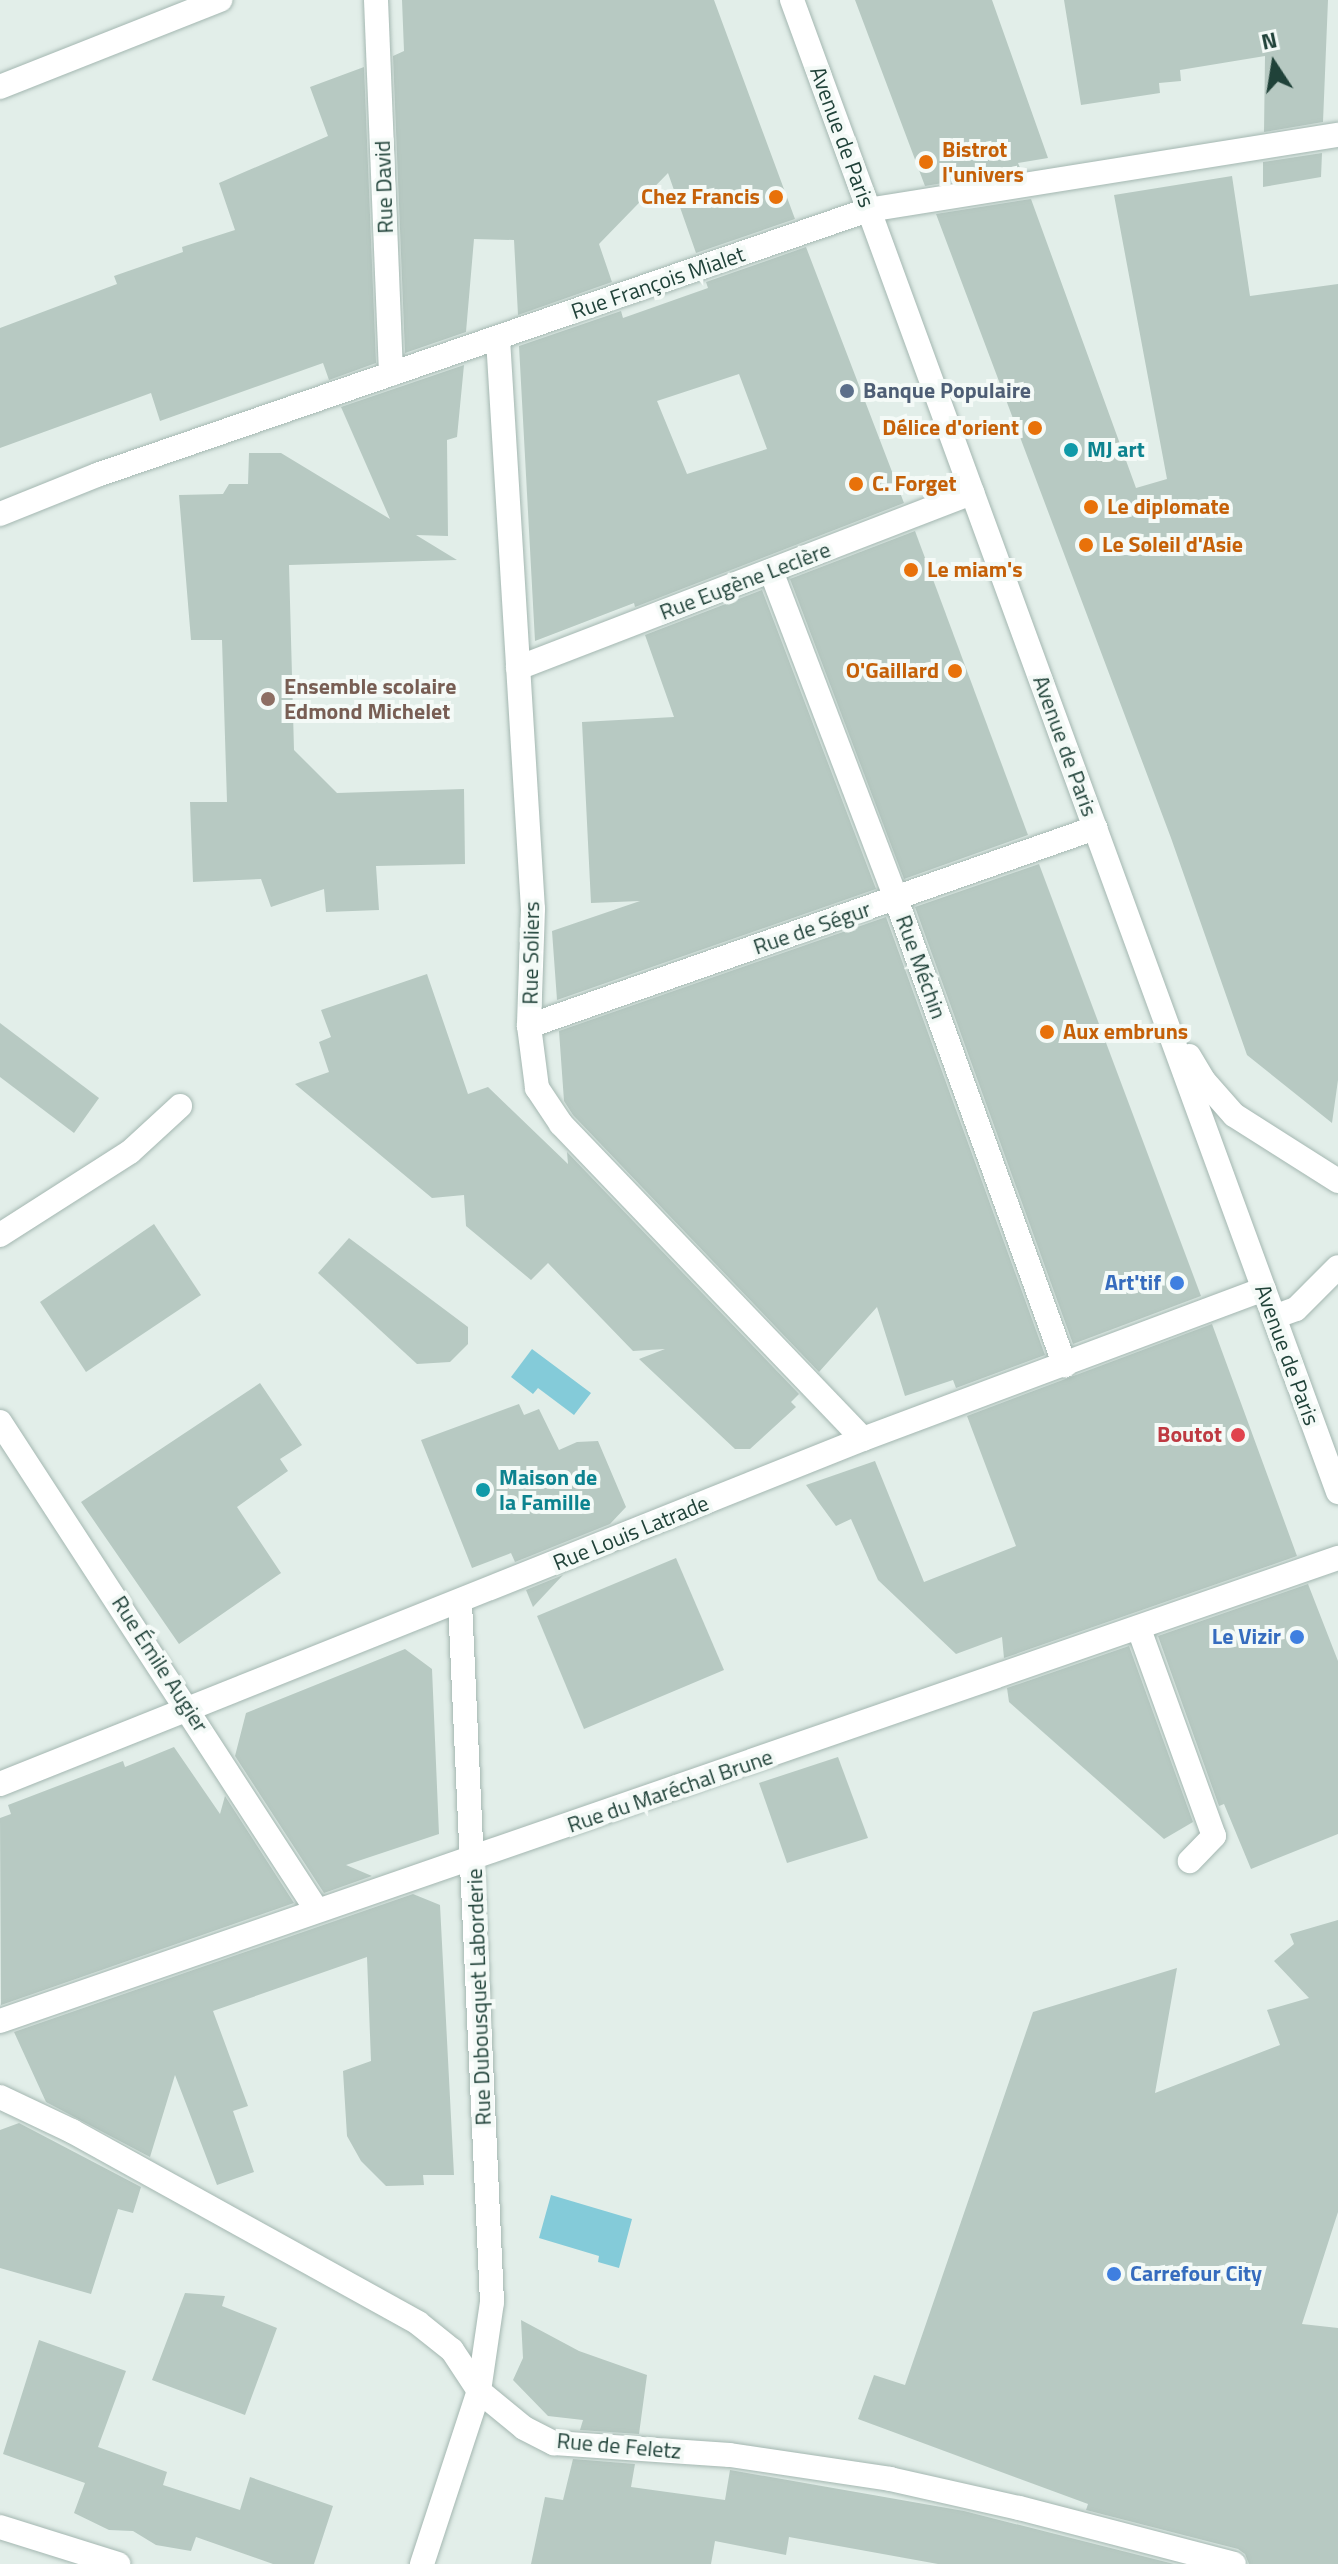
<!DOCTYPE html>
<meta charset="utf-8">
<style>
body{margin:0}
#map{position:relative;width:1338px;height:2564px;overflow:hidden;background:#e2eee9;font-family:"Titillium Web",sans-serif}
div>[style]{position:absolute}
.water>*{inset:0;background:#84cbd9}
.building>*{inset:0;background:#b7c9c2}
.roads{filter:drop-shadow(0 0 2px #a4b7b1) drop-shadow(0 0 2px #a4b7b1)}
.minor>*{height:24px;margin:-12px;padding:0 12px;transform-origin:12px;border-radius:12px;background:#fff}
.secondary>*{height:24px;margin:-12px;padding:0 12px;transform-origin:12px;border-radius:12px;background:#fff}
.dots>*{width:22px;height:22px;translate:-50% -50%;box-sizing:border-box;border:4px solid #f4faf7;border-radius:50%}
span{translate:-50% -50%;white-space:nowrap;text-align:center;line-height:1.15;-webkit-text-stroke:8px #f4faf7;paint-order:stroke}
.street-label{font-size:22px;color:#204239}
.food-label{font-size:22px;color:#c56008;font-weight:700}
.left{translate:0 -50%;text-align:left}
.right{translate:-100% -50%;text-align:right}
.service-label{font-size:22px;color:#4e5e75;font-weight:700}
.culture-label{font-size:22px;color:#0d838f;font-weight:700}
.education-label{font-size:22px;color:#785e54;font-weight:700}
.shop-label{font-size:22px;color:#366cbe;font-weight:700}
.health-label{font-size:22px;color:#be3a42;font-weight:700}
.north{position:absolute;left:1234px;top:24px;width:80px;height:80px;-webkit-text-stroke:6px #f4faf7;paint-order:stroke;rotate:348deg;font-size:22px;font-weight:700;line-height:32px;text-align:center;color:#204239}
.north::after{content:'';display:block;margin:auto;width:28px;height:36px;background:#204239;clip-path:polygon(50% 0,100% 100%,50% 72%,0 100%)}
</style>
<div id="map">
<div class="water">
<div style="clip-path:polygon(532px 1349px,591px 1393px,574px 1415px,538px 1388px,533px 1394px,511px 1377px)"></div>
<div style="clip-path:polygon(551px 2195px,632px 2219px,619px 2268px,598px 2262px,599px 2256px,539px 2238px)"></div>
</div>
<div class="building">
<div style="clip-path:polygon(402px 0,714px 0,795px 219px,696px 253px,668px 173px,599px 244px,612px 282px,518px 315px,514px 240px,474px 239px,466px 332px,405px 353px,393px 56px,404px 51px)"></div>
<div style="clip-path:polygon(855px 0,992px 0,1048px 158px,1018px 163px,1021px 170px,925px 186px)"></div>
<div style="clip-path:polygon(1064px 0,1328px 0,1323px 122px,1264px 132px,1265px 56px,1180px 70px,1181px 81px,1159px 83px,1160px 93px,1081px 105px)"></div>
<div style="clip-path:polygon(364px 67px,376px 363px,329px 380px,323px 363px,160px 421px,151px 393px,0 448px,0 328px,117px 284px,114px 276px,183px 252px,182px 247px,235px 230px,219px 183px,328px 136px,310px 87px)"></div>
<div style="clip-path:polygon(1322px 153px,1321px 177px,1263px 187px,1263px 162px)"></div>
<div style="clip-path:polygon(1232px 176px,1250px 296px,1338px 284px,1338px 1080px,1332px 1123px,1247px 1055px,1171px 838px,936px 214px,1031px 199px,1136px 488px,1167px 479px,1114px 195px)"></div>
<div style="clip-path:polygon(evenodd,806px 247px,904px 503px,635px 607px,634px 603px,535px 641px,519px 346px,621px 311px,623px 318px,708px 288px,706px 282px,806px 247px,739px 374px,767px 449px,687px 474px,657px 401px,739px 374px)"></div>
<div style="clip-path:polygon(464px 365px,457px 437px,447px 440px,448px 536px,416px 535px,457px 560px,289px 565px,294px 750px,337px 793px,464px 789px,465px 864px,376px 866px,379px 910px,326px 912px,324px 889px,271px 907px,261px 879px,193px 882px,190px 802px,227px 802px,222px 640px,191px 640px,179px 495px,223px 494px,229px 484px,248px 484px,249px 453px,281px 453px,390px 519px,341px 407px)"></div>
<div style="clip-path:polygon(915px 531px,1028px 835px,904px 879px,790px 579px)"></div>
<div style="clip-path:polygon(762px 590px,876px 889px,557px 1000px,552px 931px,640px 901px,591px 903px,582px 722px,674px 717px,645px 635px)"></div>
<div style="clip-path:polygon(1039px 864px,1201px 1296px,1073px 1344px,915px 907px)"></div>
<div style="clip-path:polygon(886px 917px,1045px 1355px,956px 1388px,953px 1380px,905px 1396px,877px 1307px,819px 1372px,573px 1115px,564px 1101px,559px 1031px)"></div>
<div style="clip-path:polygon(427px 974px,468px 1094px,488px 1087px,568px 1164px,567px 1152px,799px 1394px,791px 1402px,796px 1407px,750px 1449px,735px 1449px,639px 1359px,665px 1349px,633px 1351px,548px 1263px,531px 1280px,466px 1226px,464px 1195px,432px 1198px,295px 1084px,329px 1072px,319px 1042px,331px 1037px,321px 1010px)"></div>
<div style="clip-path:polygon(0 1023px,99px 1098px,74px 1133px,0 1077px)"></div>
<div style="clip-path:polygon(154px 1224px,201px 1295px,86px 1372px,40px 1302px)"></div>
<div style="clip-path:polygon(349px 1238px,468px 1327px,468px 1344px,450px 1362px,417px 1364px,318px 1273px)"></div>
<div style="clip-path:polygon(1212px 1324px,1297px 1556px,1004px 1658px,1002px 1637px,956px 1654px,878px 1580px,851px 1519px,836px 1526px,806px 1485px,875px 1461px,924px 1582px,1016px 1546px,967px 1416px)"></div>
<div style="clip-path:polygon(260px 1383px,302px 1445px,280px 1459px,288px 1471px,237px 1507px,281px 1573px,179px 1644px,81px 1502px)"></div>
<div style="clip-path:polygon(519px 1404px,524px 1415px,539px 1409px,559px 1450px,577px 1442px,598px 1441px,626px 1507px,610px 1524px,515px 1562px,511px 1553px,472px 1568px,421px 1440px)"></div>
<div style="clip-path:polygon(676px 1558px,724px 1670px,584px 1729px,537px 1616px)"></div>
<div style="clip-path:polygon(563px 1575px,533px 1607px,526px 1590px)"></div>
<div style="clip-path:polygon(1308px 1584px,1338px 1661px,1338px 1834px,1251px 1869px,1224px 1804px,1219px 1806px,1158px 1636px)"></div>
<div style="clip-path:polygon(1129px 1646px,1193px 1822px,1164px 1839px,1009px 1702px,1007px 1688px)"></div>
<div style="clip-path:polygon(405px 1649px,432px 1669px,439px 1834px,346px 1865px,372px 1876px,324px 1893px,235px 1756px,246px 1713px)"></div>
<div style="clip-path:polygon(174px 1747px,220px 1814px,225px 1796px,294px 1903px,1px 2005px,0 1818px,11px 1814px,8px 1805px,123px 1761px,125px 1767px)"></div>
<div style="clip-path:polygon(838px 1757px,868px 1838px,787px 1863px,759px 1783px)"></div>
<div style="clip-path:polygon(413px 1894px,440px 1905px,454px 2175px,423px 2175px,424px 2185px,386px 2186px,361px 2161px,347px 2136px,343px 2071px,371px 2061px,367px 1957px,213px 2011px,248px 2106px,233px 2111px,254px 2172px,217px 2185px,175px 2075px,150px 2157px,46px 2102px,14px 2032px)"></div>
<div style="clip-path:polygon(1338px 1920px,1338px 2212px,1302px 2324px,1338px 2328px,1338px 2564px,1249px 2564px,1245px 2554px,1238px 2549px,1086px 2510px,1088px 2504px,858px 2419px,874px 2375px,905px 2385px,1033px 2012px,1177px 1968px,1155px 2093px,1280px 2045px,1267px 2010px,1309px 1998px,1274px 1961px,1294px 1944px,1290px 1934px)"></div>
<div style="clip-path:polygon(19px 2123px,141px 2187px,133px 2213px,118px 2209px,91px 2294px,0 2268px,0 2130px)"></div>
<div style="clip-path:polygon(185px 2293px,225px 2296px,222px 2306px,277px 2328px,245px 2415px,152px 2380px)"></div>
<div style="clip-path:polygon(521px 2320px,579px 2351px,647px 2375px,639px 2434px,580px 2430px,583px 2420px,548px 2416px,513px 2380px,523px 2358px)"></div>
<div style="clip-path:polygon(39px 2340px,126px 2371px,98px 2447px,167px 2472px,163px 2485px,240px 2510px,250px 2477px,333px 2506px,314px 2564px,273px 2564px,196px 2537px,191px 2551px,156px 2545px,133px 2531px,109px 2530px,74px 2513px,85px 2483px,3px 2454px)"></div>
<div style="clip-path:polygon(573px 2459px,635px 2464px,631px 2487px,725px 2500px,730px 2470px,964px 2511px,1174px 2564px,938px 2564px,789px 2537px,786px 2555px,715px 2541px,711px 2564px,531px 2564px,545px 2497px,563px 2500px)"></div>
</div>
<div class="roads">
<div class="minor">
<div style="left:376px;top:0;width:374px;rotate:87.7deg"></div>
<div style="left:0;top:87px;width:237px;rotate:-21.6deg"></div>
<div style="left:498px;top:339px;width:571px;rotate:86.49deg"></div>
<div style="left:533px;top:909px;width:117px;rotate:92deg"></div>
<div style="left:529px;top:1026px;width:63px;rotate:82.6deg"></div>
<div style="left:537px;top:1088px;width:43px;rotate:56.3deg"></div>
<div style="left:561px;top:1124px;width:436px;rotate:46.2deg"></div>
<div style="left:0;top:514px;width:105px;rotate:-21.9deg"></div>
<div style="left:97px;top:475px;width:815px;rotate:-18.97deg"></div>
<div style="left:868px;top:210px;width:476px;rotate:-9.1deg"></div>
<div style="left:771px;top:571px;width:351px;rotate:69.1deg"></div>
<div style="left:896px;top:899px;width:496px;rotate:70.1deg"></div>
<div style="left:518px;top:668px;width:487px;rotate:-21.1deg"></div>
<div style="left:529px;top:1026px;width:600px;rotate:-19.28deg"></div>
<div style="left:0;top:1235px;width:154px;rotate:-32.6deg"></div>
<div style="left:130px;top:1152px;width:68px;rotate:-42.6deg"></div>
<div style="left:1274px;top:1317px;width:23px;rotate:-20deg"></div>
<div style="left:1296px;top:1309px;width:59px;rotate:-45deg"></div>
<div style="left:0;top:1422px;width:581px;rotate:57.02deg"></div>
<div style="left:1139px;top:1629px;width:220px;rotate:70.1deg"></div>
<div style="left:1214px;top:1836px;width:35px;rotate:134deg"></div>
<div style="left:0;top:1784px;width:929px;rotate:-21.79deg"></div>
<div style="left:863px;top:1439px;width:428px;rotate:-20.5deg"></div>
<div style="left:0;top:2021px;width:1416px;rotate:-19.09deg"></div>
<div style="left:0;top:2097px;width:80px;rotate:25.3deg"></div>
<div style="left:72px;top:2131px;width:396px;rotate:29deg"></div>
<div style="left:418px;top:2323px;width:43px;rotate:38.5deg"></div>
<div style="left:452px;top:2350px;width:49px;rotate:56.6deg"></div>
<div style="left:479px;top:2391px;width:58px;rotate:39.4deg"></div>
<div style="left:524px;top:2428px;width:34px;rotate:27deg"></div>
<div style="left:554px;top:2443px;width:176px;rotate:3.9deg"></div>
<div style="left:730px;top:2455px;width:162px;rotate:8.5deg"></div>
<div style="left:890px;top:2479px;width:132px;rotate:12.7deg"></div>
<div style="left:1019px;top:2508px;width:222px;rotate:14.6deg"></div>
<div style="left:0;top:2527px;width:124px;rotate:17.4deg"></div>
<div style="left:422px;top:2564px;width:182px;rotate:-71.8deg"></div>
<div style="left:479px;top:2391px;width:90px;rotate:-81.7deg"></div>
<div style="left:492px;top:2302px;width:701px;rotate:-92.62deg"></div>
</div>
<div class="secondary">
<div style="left:792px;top:0;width:1589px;rotate:69.9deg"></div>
<div style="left:1189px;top:1056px;width:29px;rotate:59deg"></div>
<div style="left:1204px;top:1081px;width:45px;rotate:48.6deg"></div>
<div style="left:1234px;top:1115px;width:123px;rotate:32.4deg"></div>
</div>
</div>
<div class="dots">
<div style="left:926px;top:162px;background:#e8710a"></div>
<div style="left:776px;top:197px;background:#e8710a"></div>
<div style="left:847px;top:391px;background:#5c6f8a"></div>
<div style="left:1035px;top:428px;background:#e8710a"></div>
<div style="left:1071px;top:450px;background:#0f9aa8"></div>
<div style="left:856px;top:484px;background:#e8710a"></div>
<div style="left:1091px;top:507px;background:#e8710a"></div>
<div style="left:1086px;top:545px;background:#e8710a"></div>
<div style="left:911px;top:570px;background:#e8710a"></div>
<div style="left:955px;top:671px;background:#e8710a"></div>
<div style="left:268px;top:699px;background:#8d6e63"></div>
<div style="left:1047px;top:1032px;background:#e8710a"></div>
<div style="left:1177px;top:1283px;background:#3f7fe0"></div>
<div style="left:1238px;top:1435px;background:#e0444e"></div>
<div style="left:483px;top:1490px;background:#0f9aa8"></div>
<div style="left:1297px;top:1637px;background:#3f7fe0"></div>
<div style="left:1114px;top:2274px;background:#3f7fe0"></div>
</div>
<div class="street-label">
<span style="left:842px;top:137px;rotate:70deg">Avenue de Paris</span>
<span style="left:384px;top:187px;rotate:-92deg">Rue David</span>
<span style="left:658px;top:283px;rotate:-19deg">Rue François Mialet</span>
<span style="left:745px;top:581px;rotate:-21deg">Rue Eugène Leclère</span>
<span style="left:1065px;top:746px;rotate:70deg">Avenue de Paris</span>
<span style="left:812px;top:928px;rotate:-19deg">Rue de Ségur</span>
<span style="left:531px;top:953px;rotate:-89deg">Rue Soliers</span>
<span style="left:921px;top:967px;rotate:70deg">Rue Méchin</span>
<span style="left:1287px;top:1355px;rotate:70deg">Avenue de Paris</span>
<span style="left:631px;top:1533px;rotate:-22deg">Rue Louis Latrade</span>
<span style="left:160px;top:1664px;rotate:57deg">Rue Émile Augier</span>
<span style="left:670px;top:1791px;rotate:-19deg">Rue du Maréchal Brune</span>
<span style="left:479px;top:1997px;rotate:-92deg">Rue Dubousquet Laborderie</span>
<span style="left:619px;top:2446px;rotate:5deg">Rue de Feletz</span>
</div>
<div class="food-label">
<span class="left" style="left:942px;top:162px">Bistrot<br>l'univers</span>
<span class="right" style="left:760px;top:197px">Chez Francis</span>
<span class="right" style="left:1019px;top:428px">Délice d'orient</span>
<span class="left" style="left:872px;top:484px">C. Forget</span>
<span class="left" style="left:1107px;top:507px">Le diplomate</span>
<span class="left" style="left:1102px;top:545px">Le Soleil d'Asie</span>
<span class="left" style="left:927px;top:570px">Le miam's</span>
<span class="right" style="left:939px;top:671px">O'Gaillard</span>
<span class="left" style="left:1063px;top:1032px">Aux embruns</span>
</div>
<div class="service-label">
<span class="left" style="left:863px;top:391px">Banque Populaire</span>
</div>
<div class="culture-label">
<span class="left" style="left:1087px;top:450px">MJ art</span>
<span class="left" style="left:499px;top:1490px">Maison de<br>la Famille</span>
</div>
<div class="education-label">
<span class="left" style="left:284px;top:699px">Ensemble scolaire<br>Edmond Michelet</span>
</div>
<div class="shop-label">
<span class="right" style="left:1161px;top:1283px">Art'tif</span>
<span class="right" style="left:1281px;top:1637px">Le Vizir</span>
<span class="left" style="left:1130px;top:2274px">Carrefour City</span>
</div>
<div class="health-label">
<span class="right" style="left:1222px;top:1435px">Boutot</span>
</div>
<div class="north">N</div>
</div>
